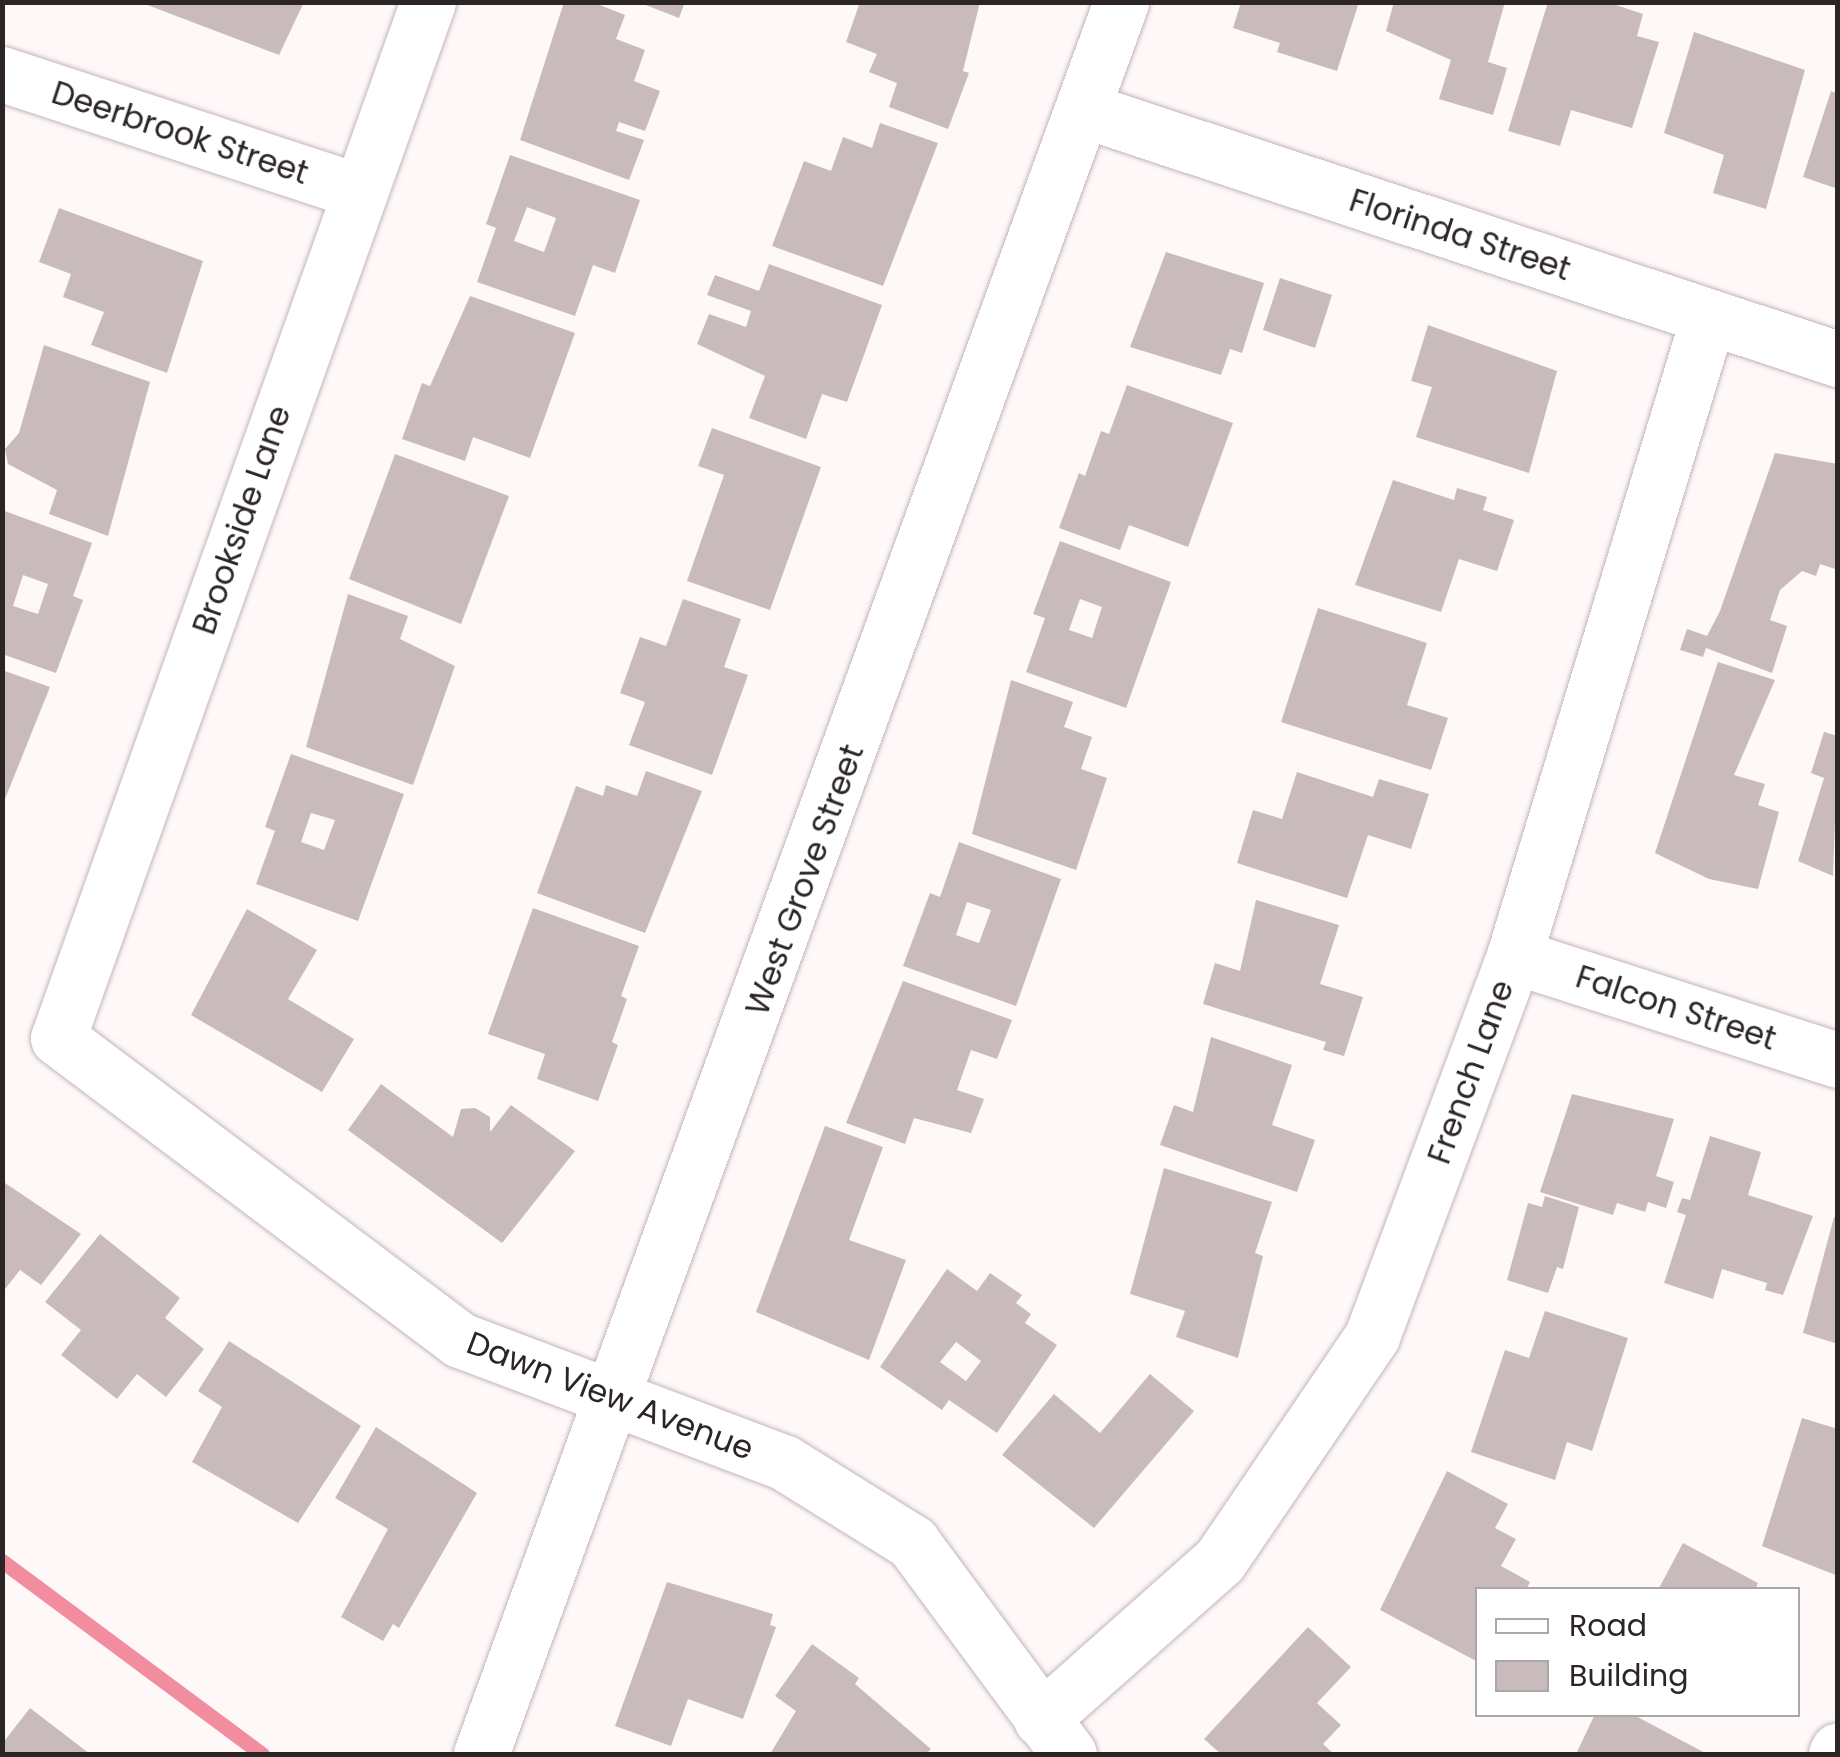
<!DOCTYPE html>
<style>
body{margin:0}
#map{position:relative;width:1840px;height:1757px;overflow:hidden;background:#fef8f9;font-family:Poppins,sans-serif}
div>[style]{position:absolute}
.stream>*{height:15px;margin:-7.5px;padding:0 7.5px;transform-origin:7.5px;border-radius:7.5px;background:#f28d9f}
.building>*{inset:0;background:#c9bbbc}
.roads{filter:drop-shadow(0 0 2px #c4b5b7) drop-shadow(0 0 2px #c4b5b7)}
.street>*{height:55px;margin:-27.5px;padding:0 27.5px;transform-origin:27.5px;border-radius:27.5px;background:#fff}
span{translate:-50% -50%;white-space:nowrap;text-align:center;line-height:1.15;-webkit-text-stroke:8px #fff;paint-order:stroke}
.street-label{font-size:32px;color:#2b2526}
.frame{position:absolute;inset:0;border:5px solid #2b2526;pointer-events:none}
.legend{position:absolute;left:1475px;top:1587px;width:325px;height:130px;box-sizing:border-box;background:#fff;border:2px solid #aaa8a8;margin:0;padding:12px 18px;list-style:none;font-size:30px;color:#2b2526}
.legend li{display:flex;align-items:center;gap:20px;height:50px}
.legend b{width:50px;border:2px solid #aaa8a8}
</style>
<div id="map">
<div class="stream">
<div style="left:2px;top:1561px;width:324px;rotate:36.6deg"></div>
</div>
<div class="building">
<div style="clip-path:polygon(304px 2px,279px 55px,142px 3px,142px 2px)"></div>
<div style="clip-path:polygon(564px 2px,592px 2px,625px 15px,616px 39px,645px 50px,634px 81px,660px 91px,645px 131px,619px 122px,616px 131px,644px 140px,629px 180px,520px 140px)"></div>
<div style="clip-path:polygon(638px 2px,685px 2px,679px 18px)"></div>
<div style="clip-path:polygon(860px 2px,980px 2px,963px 71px,969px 73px,948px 129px,889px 107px,897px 83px,869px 72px,877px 54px,846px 42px)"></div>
<div style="clip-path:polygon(1241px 2px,1359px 2px,1337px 71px,1277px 52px,1280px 43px,1233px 28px)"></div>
<div style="clip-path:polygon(1394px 2px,1505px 2px,1488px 62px,1507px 68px,1493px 115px,1439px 99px,1451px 60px,1386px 31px)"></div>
<div style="clip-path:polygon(1548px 2px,1607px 2px,1643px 14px,1637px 36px,1659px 42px,1632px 128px,1571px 110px,1560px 146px,1508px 131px)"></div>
<div style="clip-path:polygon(1694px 32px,1805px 70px,1766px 209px,1713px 193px,1724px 155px,1664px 133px)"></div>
<div style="clip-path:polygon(1831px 91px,1838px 94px,1838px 189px,1803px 177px)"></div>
<div style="clip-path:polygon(880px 123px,938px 143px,883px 286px,772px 246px,804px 161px,831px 171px,843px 137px,872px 148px)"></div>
<div style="clip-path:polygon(evenodd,510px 155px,640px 200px,615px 273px,593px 265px,575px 316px,477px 282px,496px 228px,486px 224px,510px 155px,527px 207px,556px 218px,544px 252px,514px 241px,527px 207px)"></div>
<div style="clip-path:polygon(59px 208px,203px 261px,167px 373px,91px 345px,104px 312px,63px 297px,71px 274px,39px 262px)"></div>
<div style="clip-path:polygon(1166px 252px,1264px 283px,1242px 353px,1230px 349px,1221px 375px,1130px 347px)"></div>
<div style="clip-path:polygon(769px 264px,882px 305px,847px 402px,822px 394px,806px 439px,749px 418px,765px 376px,697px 344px,709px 314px,746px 327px,751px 311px,707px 295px,715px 275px,759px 291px)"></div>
<div style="clip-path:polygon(1280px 278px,1332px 295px,1315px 348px,1263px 330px)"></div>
<div style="clip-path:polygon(470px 296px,575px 333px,530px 458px,473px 437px,465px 461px,402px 439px,422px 383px,430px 386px)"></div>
<div style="clip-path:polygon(1428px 325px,1557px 371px,1529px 473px,1416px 437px,1432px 387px,1411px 381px)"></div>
<div style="clip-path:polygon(44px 345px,150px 382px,108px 536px,49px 514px,57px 490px,8px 464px,5px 449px,19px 433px)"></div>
<div style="clip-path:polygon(1127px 385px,1233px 423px,1188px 547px,1129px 525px,1120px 550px,1059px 528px,1079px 473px,1085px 476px,1101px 431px,1109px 434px)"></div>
<div style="clip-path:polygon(712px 428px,821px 467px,770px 610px,687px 581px,724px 475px,698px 466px)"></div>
<div style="clip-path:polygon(1775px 453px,1838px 464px,1838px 570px,1820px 564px,1816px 576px,1802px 571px,1780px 590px,1770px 620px,1787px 626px,1772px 673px,1706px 648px,1703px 657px,1680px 650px,1687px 629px,1707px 636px,1720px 611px)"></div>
<div style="clip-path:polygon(395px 454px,509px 496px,461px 624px,349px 579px)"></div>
<div style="clip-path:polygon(1393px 480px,1454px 500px,1457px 488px,1487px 497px,1483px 510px,1514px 520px,1497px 571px,1459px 559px,1441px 612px,1355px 585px)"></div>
<div style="clip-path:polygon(evenodd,2px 510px,92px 543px,73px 596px,83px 600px,56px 673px,2px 654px,2px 510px,23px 575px,48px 584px,38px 614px,13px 606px,23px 575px)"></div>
<div style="clip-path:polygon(evenodd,1060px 541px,1171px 582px,1126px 708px,1026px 672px,1045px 618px,1033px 614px,1060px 541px,1080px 599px,1102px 607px,1092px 638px,1069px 630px,1080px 599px)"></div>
<div style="clip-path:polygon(348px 594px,408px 616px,400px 639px,455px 666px,413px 785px,306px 747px)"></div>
<div style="clip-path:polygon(683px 599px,741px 619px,724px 667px,748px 675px,712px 775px,629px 745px,645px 702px,620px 693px,640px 637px,666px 646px)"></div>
<div style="clip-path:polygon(1318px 608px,1427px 643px,1407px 705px,1448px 718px,1431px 770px,1281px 722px)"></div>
<div style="clip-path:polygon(1718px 662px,1775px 680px,1734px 775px,1765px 784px,1758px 805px,1779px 812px,1758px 889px,1709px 879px,1655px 853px)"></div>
<div style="clip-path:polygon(2px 670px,50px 687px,3px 804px,2px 804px)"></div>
<div style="clip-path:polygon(1011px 680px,1073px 702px,1064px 727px,1092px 737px,1081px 769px,1107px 778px,1076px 870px,972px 834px)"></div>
<div style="clip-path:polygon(1824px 732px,1838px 736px,1833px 876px,1798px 861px,1824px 778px,1811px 773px)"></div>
<div style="clip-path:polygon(evenodd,291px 754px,404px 794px,358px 921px,256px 884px,275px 831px,265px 827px,291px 754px,311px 813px,335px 820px,324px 850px,301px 842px,311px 813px)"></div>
<div style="clip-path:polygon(646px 771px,702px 791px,645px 933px,537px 893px,576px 786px,603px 796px,606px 785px,637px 796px)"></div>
<div style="clip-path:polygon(1297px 772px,1373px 797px,1379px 779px,1429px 794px,1411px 849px,1368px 835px,1347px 898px,1237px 863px,1253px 810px,1282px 819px)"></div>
<div style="clip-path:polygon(evenodd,959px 842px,1061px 879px,1016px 1006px,903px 966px,930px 893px,940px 897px,959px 842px,967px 902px,991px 910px,979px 943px,956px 935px,967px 902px)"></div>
<div style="clip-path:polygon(1256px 900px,1339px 925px,1320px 984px,1363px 997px,1344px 1056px,1323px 1050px,1326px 1042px,1203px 1004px,1215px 963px,1240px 971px)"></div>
<div style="clip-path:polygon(533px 908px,639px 946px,621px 996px,627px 999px,612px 1042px,618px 1045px,598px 1101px,537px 1079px,545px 1054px,488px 1034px)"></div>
<div style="clip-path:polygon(247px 909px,317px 950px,288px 999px,354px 1039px,322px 1092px,191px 1015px)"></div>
<div style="clip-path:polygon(903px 981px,1012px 1020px,997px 1059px,971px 1050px,957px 1090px,984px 1099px,971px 1133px,914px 1118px,905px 1144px,846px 1123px)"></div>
<div style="clip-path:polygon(1211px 1037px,1292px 1065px,1272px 1125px,1315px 1140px,1297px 1192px,1160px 1145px,1174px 1105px,1193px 1112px)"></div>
<div style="clip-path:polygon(381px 1084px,453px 1137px,461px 1109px,475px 1108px,490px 1117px,490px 1132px,511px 1105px,575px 1151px,502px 1243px,348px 1130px)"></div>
<div style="clip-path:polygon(1572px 1094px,1674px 1119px,1656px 1176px,1674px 1182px,1666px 1208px,1648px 1202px,1645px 1212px,1617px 1203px,1613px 1215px,1540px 1192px)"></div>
<div style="clip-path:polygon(825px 1126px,883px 1147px,849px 1240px,906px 1260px,869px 1360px,756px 1312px)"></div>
<div style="clip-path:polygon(1710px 1136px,1761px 1152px,1748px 1195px,1813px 1216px,1783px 1295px,1765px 1290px,1767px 1283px,1722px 1269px,1713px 1299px,1664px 1283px,1686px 1215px,1677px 1212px,1682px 1198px,1690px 1200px)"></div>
<div style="clip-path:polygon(1164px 1168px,1272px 1202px,1255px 1253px,1263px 1256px,1238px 1358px,1176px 1337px,1185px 1311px,1130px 1294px)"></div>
<div style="clip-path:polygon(2px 1181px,81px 1234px,41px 1285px,20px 1270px,2px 1293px)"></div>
<div style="clip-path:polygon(1545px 1196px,1579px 1207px,1563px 1269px,1557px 1267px,1548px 1293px,1507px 1280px,1528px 1203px,1542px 1207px)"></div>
<div style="clip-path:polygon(1834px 1217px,1838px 1218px,1838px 1344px,1803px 1333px)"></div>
<div style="clip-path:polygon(100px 1234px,180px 1298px,165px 1318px,204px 1349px,166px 1397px,137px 1374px,117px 1399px,61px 1355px,81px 1330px,45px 1302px)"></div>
<div style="clip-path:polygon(evenodd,947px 1269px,977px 1291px,990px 1273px,1022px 1295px,1016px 1303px,1031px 1314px,1025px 1323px,1057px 1345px,997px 1433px,949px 1400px,942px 1410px,880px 1367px,947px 1269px,956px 1342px,981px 1361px,966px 1381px,940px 1362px,956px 1342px)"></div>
<div style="clip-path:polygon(1545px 1311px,1628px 1338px,1592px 1451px,1567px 1442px,1555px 1480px,1471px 1452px,1505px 1350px,1529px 1358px)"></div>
<div style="clip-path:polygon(229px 1341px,361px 1426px,298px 1523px,192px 1462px,222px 1407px,198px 1391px)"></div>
<div style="clip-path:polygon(1150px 1374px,1194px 1411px,1094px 1528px,1002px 1455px,1054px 1394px,1100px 1433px)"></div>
<div style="clip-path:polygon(1802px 1418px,1838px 1429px,1838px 1576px,1762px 1546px)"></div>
<div style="clip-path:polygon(376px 1427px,477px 1493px,399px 1628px,393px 1624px,383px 1641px,341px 1617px,388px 1529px,335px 1498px)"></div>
<div style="clip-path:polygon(1447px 1471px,1508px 1504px,1495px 1528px,1516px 1539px,1501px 1566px,1530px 1582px,1526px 1590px,1478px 1590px,1478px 1662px,1380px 1610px)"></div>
<div style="clip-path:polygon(1683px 1543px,1758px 1583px,1755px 1590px,1658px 1590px)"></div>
<div style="clip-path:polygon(667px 1582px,773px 1614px,770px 1625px,776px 1627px,743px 1719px,688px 1699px,671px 1746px,615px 1726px)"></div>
<div style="clip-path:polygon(1308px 1627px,1351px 1667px,1317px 1703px,1341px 1725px,1323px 1744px,1334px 1754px,1221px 1754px,1204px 1739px)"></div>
<div style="clip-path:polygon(812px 1644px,859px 1678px,855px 1684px,931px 1749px,926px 1754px,770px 1754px,796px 1711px,775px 1696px)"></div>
<div style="clip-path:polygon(30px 1708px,90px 1754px,2px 1754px,2px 1744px)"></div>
<div style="clip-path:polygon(1595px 1714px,1632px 1714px,1707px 1754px,1576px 1754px)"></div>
</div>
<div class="roads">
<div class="street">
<div style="left:428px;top:2px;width:1100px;rotate:109.65deg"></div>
<div style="left:58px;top:1038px;width:503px;rotate:36.92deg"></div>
<div style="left:460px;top:1340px;width:347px;rotate:20.7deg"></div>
<div style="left:785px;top:1463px;width:150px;rotate:31.9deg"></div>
<div style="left:912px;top:1542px;width:264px;rotate:53.5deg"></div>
<div style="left:2px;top:74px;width:375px;rotate:18.2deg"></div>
<div style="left:1084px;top:110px;width:794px;rotate:18.28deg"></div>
<div style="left:1514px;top:956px;width:340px;rotate:17.8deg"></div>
<div style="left:1041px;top:1719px;width:239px;rotate:-41.6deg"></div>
<div style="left:1220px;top:1560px;width:271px;rotate:-55.8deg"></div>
<div style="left:1372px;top:1336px;width:406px;rotate:-69.5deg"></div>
<div style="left:1514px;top:956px;width:667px;rotate:-73.09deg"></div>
<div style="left:481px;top:1754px;width:1865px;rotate:-69.93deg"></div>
<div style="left:1836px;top:1754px;width:4px;rotate:-63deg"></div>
</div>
</div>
<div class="street-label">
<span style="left:180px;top:133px;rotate:18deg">Deerbrook Street</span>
<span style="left:1460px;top:235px;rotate:18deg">Florinda Street</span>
<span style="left:242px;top:520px;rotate:-71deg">Brookside Lane</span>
<span style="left:805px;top:880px;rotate:-70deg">West Grove Street</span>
<span style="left:1676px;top:1008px;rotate:18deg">Falcon Street</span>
<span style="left:1471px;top:1072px;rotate:-70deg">French Lane</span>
<span style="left:610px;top:1396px;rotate:21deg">Dawn View Avenue</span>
</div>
<div class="frame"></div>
<ul class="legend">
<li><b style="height:12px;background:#fff"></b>Road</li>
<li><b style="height:28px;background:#c9bbbc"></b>Building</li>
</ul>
</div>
